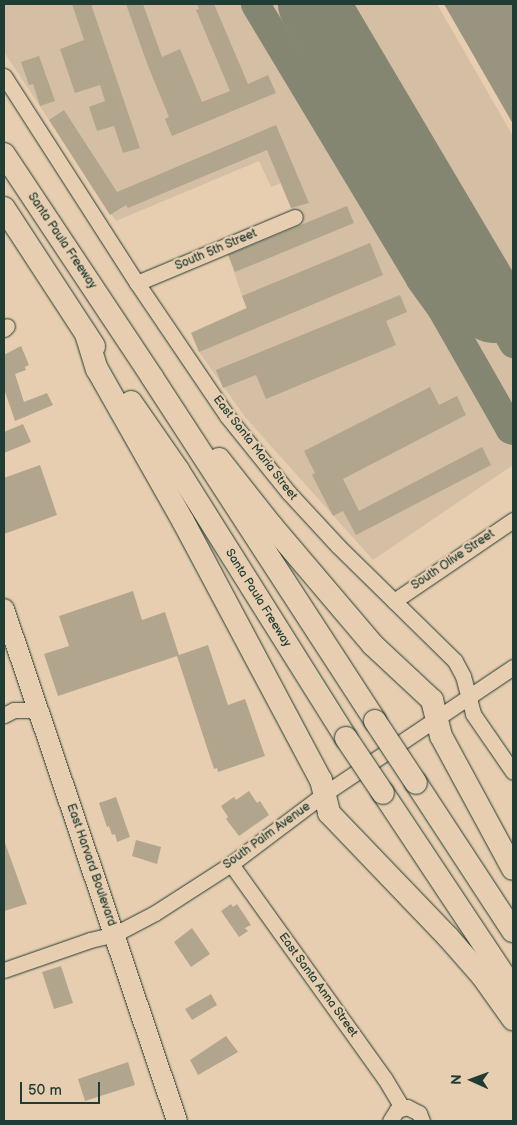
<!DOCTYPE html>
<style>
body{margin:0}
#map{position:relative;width:517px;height:1125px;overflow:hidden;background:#e8ceb0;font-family:"Balsamiq Sans",sans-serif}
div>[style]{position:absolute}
.built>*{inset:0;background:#d4bfa4}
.water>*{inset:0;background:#99947f}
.taxiway>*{height:29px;margin:-14.5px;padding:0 14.5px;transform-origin:14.5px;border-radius:14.5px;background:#848672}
.runway>*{height:71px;margin:-35.5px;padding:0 35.5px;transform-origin:35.5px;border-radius:35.5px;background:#848672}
.building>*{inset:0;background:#b1a58d}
.roads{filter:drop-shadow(0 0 1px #1f3d34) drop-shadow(0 0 1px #1f3d34)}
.minor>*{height:15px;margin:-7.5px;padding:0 7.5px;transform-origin:7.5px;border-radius:7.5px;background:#e8ceb0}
.major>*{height:20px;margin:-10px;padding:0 10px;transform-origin:10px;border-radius:10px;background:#e8ceb0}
.highway>*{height:22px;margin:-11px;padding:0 11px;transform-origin:11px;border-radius:11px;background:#e8ceb0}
.bridges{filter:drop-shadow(0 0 1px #1f3d34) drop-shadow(0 0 1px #1f3d34)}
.highway-bridge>*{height:22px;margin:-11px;padding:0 11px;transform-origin:11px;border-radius:11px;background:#e8ceb0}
span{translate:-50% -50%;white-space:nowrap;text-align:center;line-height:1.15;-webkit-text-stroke:4.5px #e8ceb0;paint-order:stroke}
.street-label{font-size:12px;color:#1f3d34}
.frame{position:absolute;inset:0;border:5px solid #1f3d34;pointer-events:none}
.north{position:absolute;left:447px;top:1055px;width:50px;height:50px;-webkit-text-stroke:4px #e8ceb0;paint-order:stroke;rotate:272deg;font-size:14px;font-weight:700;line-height:20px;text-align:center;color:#1f3d34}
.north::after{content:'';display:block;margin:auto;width:18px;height:22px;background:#1f3d34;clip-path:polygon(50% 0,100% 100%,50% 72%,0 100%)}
.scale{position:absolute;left:20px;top:1082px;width:80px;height:22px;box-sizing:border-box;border:2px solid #1f3d34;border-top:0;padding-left:6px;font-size:15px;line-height:18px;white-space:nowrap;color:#1f3d34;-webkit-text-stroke:4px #e8ceb0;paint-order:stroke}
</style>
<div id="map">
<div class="built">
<div style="clip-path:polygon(4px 4px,437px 4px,513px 136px,513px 465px,373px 560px,245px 417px,199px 352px,192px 332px,246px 308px,228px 254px,299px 225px,281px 183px,271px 187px,259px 161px,116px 221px,4px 52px)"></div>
</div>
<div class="water">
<div style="clip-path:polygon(444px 4px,513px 4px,513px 124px)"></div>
</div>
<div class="taxiway">
<div style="left:255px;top:4px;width:321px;rotate:59deg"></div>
<div style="left:420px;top:279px;width:36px;rotate:54deg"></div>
<div style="left:441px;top:308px;width:139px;rotate:60.3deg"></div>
<div style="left:510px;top:429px;width:3px;rotate:18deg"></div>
<div style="left:492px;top:307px;width:42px;rotate:59.7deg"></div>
</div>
<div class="runway">
<div style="left:313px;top:4px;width:352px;rotate:59.4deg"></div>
</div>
<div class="building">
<div style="clip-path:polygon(72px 4px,91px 4px,140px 148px,123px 153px,114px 126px,97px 131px,89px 107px,105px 101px,100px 85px,75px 93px,60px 49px,84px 40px)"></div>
<div style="clip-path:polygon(126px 4px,143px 4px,162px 57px,180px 49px,202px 102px,230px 91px,196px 10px,199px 9px,197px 4px,214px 4px,248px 84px,268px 75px,276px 93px,172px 136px,165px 119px,169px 117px,148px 66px)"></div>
<div style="clip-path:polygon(39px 56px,55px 101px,40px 106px,33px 84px,29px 85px,21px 62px)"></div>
<div style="clip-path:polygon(64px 110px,117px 192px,276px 125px,309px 203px,291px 208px,267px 150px,128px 208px,126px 205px,110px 215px,49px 120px)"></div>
<div style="clip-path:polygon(347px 206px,354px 223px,235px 272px,228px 255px)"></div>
<div style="clip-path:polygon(370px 243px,383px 275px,199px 352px,191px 333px,247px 308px,242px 296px)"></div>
<div style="clip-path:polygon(400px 295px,407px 312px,386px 321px,396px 345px,266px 399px,256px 375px,223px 388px,216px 370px)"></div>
<div style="clip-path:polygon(21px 346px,29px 365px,25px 367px,26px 370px,15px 374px,24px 402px,47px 393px,53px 405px,15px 421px,4px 389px,4px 355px)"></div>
<div style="clip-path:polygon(430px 387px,439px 405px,457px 396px,466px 415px,343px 479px,359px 511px,482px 447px,491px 465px,356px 535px,343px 511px,333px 516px,312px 475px,315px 473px,304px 451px)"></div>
<div style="clip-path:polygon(23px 424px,31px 442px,4px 453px,4px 432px)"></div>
<div style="clip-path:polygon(40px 465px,57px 515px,4px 534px,4px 478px)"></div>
<div style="clip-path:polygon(133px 591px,142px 620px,165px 612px,179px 655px,208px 645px,228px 705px,245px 699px,265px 756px,218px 772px,217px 768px,214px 769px,177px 656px,58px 696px,44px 654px,69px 646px,59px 616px)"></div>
<div style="clip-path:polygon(249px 791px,257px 803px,260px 801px,269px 815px,239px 836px,226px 819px,228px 817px,221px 806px,234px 797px,236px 800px)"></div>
<div style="clip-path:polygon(116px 797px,130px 837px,117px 842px,115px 834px,112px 835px,109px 826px,107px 827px,99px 803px)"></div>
<div style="clip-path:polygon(4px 840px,27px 904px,4px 911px)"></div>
<div style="clip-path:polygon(136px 840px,161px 847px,157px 864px,132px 856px)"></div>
<div style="clip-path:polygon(231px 904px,233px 907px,237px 904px,251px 925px,245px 928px,248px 931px,239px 937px,221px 911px)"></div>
<div style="clip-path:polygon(192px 928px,210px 954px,191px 967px,174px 942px)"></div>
<div style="clip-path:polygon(61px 966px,73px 1003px,54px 1009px,42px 972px)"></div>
<div style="clip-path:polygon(211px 994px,217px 1005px,192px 1020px,185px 1009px)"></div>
<div style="clip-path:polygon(226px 1036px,238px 1052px,198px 1075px,190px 1060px)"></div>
<div style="clip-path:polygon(128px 1062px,135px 1085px,85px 1101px,78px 1079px)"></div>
</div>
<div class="roads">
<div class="minor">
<div style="left:4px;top:76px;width:246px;rotate:57.3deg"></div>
<div style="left:137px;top:283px;width:161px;rotate:55.9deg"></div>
<div style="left:227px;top:416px;width:99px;rotate:51.2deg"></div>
<div style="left:289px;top:493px;width:72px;rotate:47.2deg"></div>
<div style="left:338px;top:546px;width:164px;rotate:44.5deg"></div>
<div style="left:455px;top:661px;width:17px;rotate:62deg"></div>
<div style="left:463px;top:676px;width:39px;rotate:75deg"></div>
<div style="left:473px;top:714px;width:70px;rotate:55.4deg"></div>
<div style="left:137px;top:283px;width:171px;rotate:-22.7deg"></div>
<div style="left:4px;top:329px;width:4px;rotate:-45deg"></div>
<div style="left:394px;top:601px;width:144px;rotate:-34.2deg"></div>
<div style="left:4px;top:715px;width:11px;rotate:-27deg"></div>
<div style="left:14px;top:710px;width:24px"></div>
<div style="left:231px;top:864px;width:264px;rotate:54.4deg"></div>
<div style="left:385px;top:1079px;width:33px;rotate:59deg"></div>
<div style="left:4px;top:970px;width:91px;rotate:-19.2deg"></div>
<div style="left:90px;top:940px;width:26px;rotate:-13deg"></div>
<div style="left:115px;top:934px;width:45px;rotate:-27.7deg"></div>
<div style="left:155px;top:913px;width:90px;rotate:-32.8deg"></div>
<div style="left:231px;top:864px;width:116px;rotate:-37deg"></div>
<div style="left:324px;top:794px;width:228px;rotate:-33.9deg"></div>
<div style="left:390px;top:1121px;width:13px;rotate:-58deg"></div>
<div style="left:397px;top:1110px;width:10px;rotate:-17deg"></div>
<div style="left:407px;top:1107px;width:13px;rotate:27deg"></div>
<div style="left:419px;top:1113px;width:9px;rotate:69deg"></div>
</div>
<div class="major">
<div style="left:4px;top:609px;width:540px;rotate:71.33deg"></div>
</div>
<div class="highway">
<div style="left:4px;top:154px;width:268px;rotate:56.4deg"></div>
<div style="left:152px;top:377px;width:410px;rotate:57deg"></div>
<div style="left:4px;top:208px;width:165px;rotate:56.9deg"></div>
<div style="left:86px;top:334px;width:37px;rotate:73deg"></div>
<div style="left:97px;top:369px;width:175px;rotate:60.5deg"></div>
<div style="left:183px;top:521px;width:293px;rotate:62deg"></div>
<div style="left:321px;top:780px;width:34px;rotate:76deg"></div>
<div style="left:329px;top:813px;width:172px;rotate:46.2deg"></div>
<div style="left:448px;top:937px;width:53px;rotate:48.8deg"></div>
<div style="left:483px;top:977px;width:52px;rotate:54.5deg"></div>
<div style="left:131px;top:402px;width:83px;rotate:55.3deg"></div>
<div style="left:178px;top:470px;width:316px;rotate:57.9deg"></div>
<div style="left:219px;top:459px;width:85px;rotate:51.7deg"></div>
<div style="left:272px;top:526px;width:156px;rotate:49.7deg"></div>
<div style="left:373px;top:645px;width:81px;rotate:43deg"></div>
<div style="left:432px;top:700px;width:37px;rotate:76deg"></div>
<div style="left:441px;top:736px;width:151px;rotate:61.6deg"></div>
<div style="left:416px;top:783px;width:177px;rotate:56.8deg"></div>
<div style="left:383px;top:793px;width:235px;rotate:56.4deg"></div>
</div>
</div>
<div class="bridges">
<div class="highway-bridge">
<div style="left:375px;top:721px;width:74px;rotate:56.5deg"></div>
<div style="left:346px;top:738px;width:66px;rotate:56.1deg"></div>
</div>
</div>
<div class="street-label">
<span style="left:62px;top:241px;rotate:56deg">Santa Paula Freeway</span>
<span style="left:216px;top:250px;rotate:-23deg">South 5th Street</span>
<span style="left:255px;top:448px;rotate:52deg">East Santa Maria Street</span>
<span style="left:453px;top:560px;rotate:-34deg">South Olive Street</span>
<span style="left:258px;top:598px;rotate:58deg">Santa Paula Freeway</span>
<span style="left:267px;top:836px;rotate:-36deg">South Palm Avenue</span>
<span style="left:91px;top:865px;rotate:71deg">East Harvard Boulevard</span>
<span style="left:318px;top:985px;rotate:54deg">East Santa Anna Street</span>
</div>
<div class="frame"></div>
<div class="north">N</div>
<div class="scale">50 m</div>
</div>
